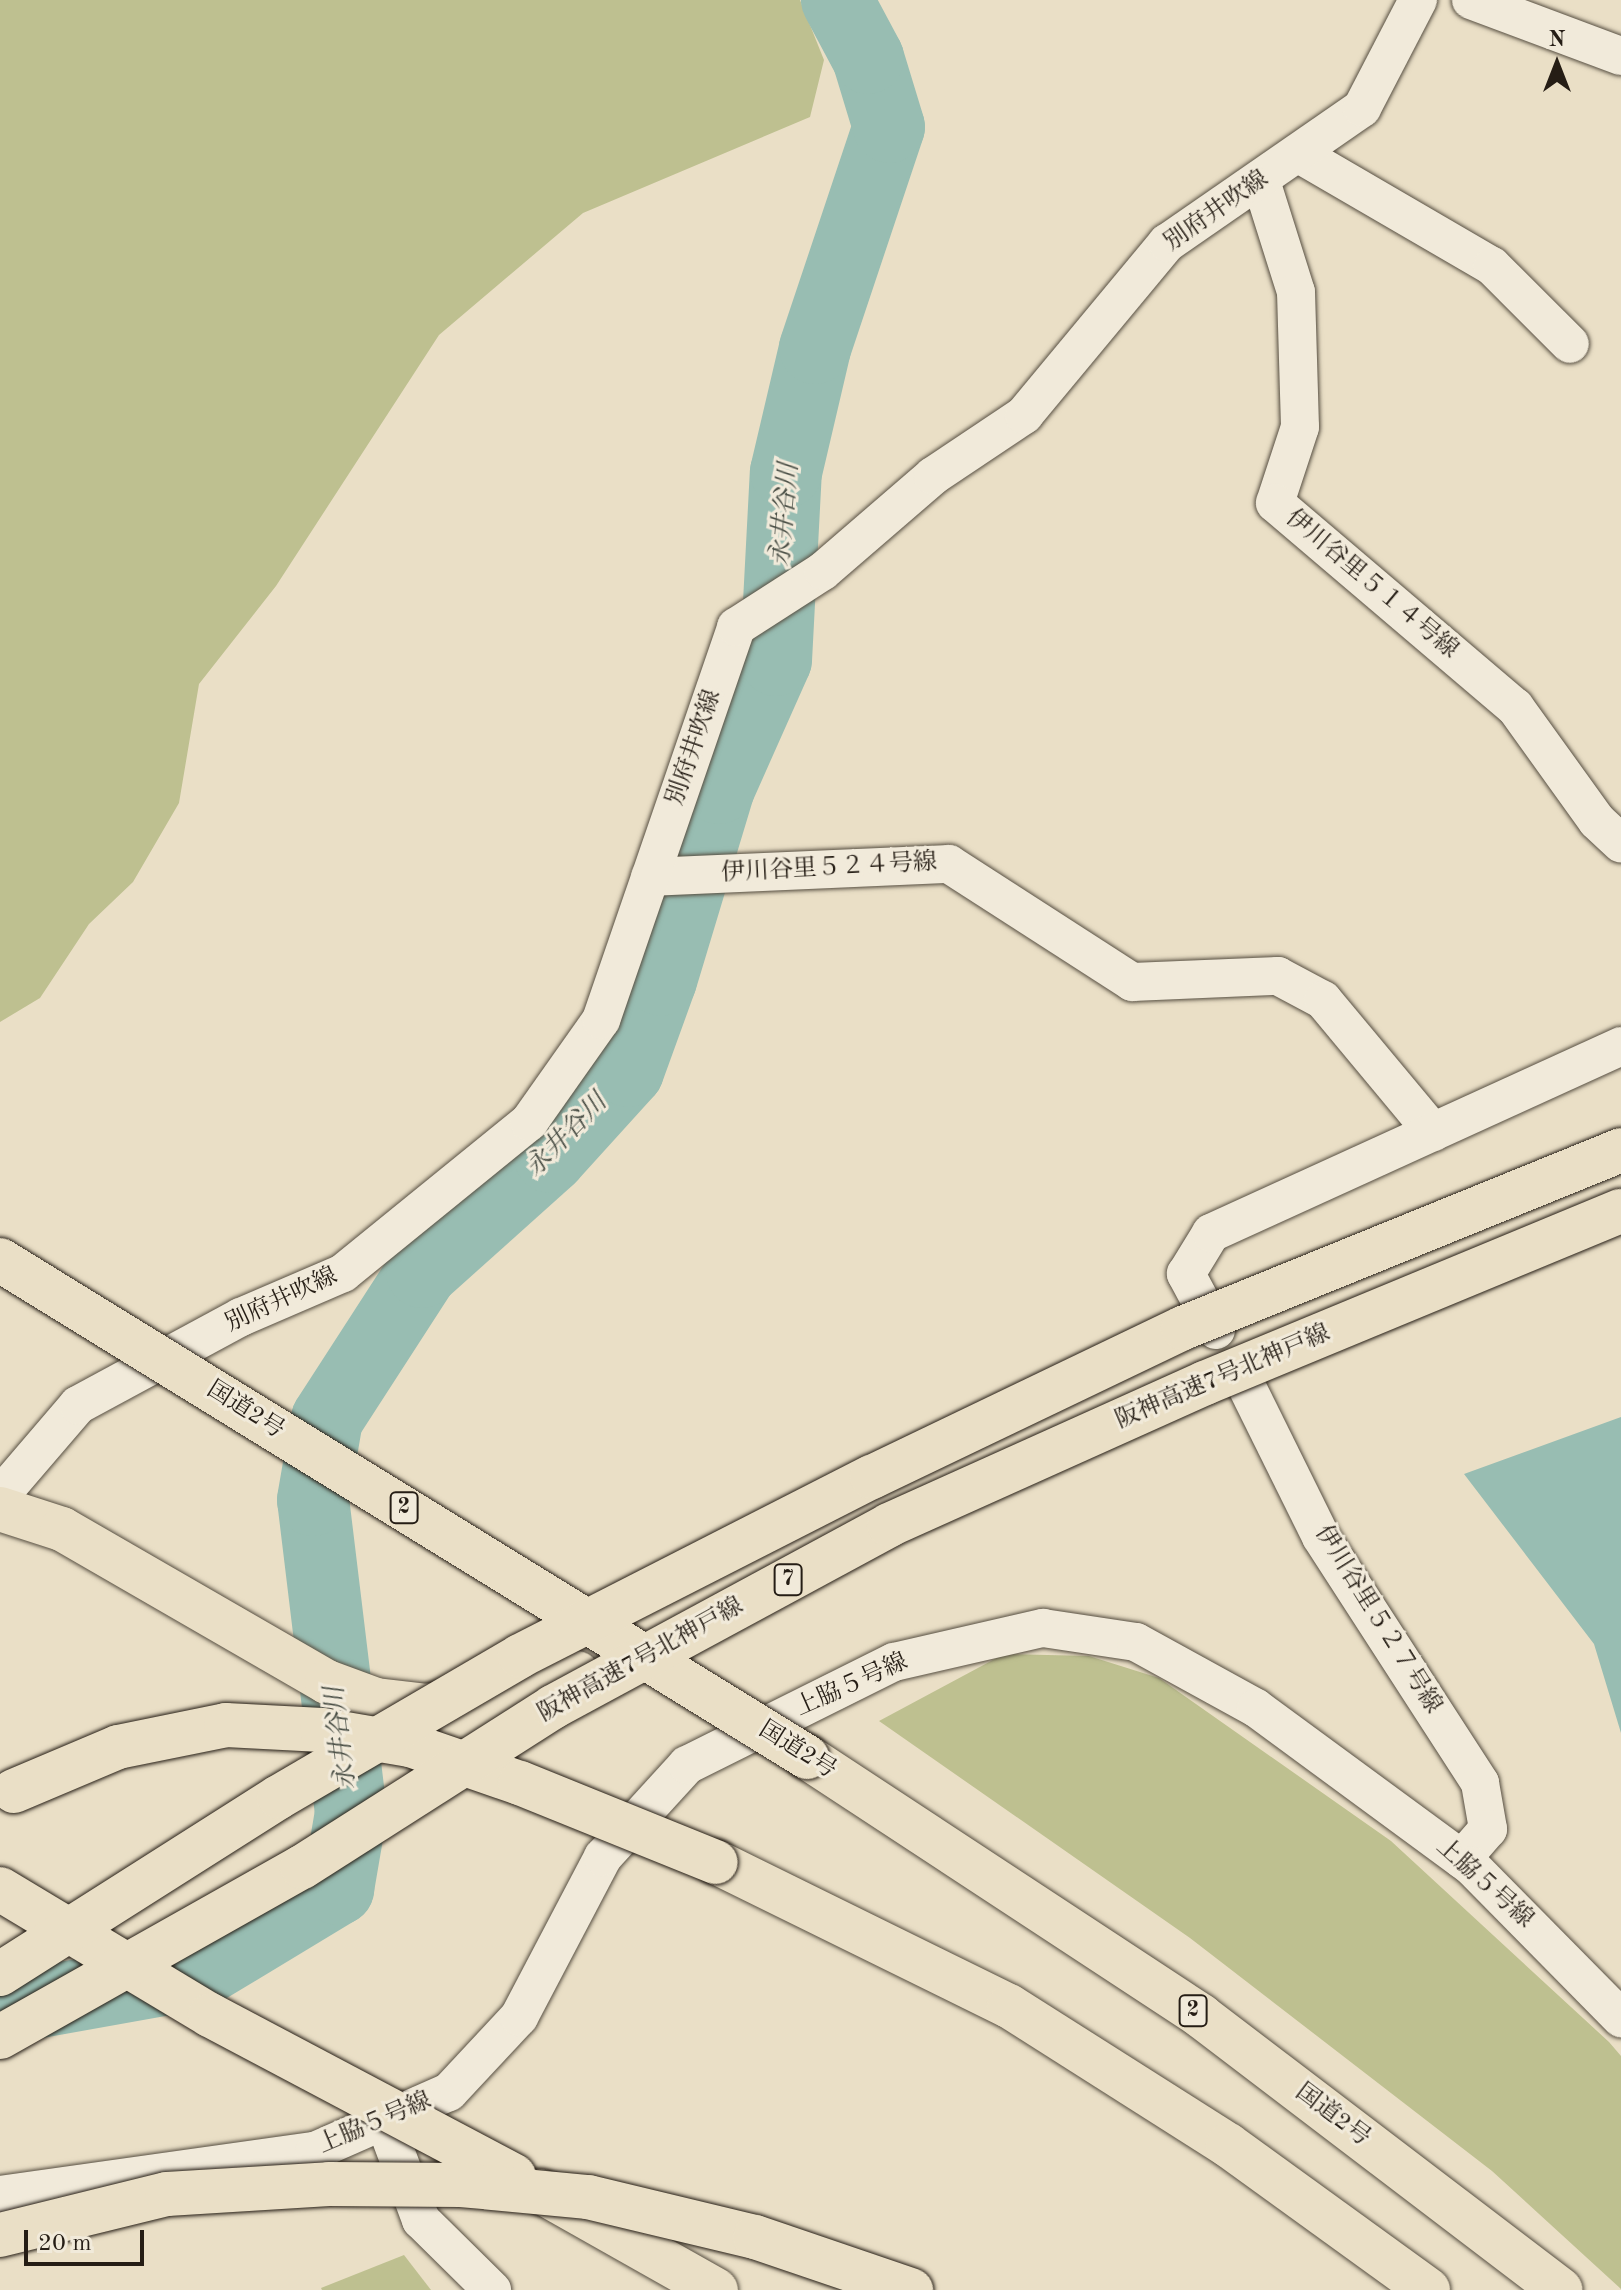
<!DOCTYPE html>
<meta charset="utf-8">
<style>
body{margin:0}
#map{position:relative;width:1621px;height:2290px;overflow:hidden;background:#eadfc6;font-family:"Old Standard TT","Noto Serif JP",serif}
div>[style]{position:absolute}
.green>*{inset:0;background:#bec090}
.water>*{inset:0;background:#98bdb2}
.river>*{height:72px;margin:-36px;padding:0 36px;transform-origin:36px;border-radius:36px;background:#98bdb2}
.roads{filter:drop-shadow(0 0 2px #564e41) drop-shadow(0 0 2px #564e41)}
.minor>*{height:38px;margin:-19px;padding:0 19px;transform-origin:19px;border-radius:19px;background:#f1eada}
.highway>*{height:44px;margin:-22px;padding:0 22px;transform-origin:22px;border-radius:22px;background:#eadfc6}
.bridges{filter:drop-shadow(0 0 2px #251d15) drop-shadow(0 0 2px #251d15)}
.highway-bridge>*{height:44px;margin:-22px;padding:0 22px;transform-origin:22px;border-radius:22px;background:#eadfc6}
span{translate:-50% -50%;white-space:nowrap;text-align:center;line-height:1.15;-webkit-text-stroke:6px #f1eada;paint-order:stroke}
.shield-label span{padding:2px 6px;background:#f1eada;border:2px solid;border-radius:6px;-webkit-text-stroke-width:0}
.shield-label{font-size:22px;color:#251d15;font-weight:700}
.street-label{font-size:24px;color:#251d15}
.water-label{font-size:26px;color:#484d44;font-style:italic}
.north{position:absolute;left:1517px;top:24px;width:80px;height:80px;-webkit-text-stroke:6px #f1eada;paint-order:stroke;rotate:0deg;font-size:22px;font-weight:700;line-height:32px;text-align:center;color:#251d15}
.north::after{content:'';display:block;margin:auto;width:28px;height:36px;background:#251d15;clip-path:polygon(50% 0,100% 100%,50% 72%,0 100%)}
.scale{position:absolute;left:24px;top:2230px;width:120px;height:36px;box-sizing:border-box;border:4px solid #251d15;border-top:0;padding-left:10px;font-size:24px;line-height:28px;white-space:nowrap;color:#251d15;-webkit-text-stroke:6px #f1eada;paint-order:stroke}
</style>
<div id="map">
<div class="green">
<div style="clip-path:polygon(0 0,800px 0,824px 60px,810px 117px,583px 213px,439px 335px,276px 586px,199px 684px,179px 803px,133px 882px,89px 924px,40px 998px,0 1022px)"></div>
<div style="clip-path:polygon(1004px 1654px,1089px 1656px,1159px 1678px,1391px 1841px,1609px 2042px,1621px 2056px,1621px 2289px,1492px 2171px,1190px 1938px,879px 1721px)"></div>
<div style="clip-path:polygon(404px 2255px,431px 2290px,322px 2290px,321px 2288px)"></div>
</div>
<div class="water">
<div style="clip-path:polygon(1621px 1417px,1621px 1733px,1594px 1644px,1464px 1474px)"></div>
</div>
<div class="river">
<div style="left:0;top:2009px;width:200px;rotate:-10.1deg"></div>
<div style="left:197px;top:1974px;width:165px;rotate:-31.1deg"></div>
<div style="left:338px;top:1889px;width:77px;rotate:-80.3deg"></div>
<div style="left:351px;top:1813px;width:315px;rotate:-96.9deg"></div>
<div style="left:313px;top:1500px;width:82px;rotate:-80.2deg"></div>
<div style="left:327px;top:1419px;width:175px;rotate:-57.1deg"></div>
<div style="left:422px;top:1272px;width:172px;rotate:-41.9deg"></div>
<div style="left:550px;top:1157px;width:116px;rotate:-47.8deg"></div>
<div style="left:628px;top:1071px;width:97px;rotate:-70.1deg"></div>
<div style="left:661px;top:980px;width:201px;rotate:-73.2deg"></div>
<div style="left:719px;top:788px;width:140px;rotate:-66deg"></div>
<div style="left:776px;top:660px;width:188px;rotate:-87deg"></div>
<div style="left:786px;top:472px;width:127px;rotate:-76.8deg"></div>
<div style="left:815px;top:348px;width:233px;rotate:-71.5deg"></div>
<div style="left:889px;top:127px;width:72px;rotate:-106.9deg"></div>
<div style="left:868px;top:58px;width:66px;rotate:-118.1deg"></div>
</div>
<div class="roads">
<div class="minor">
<div style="left:1471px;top:0;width:160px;rotate:20.5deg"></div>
<div style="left:1301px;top:155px;width:221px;rotate:30.2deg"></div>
<div style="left:1492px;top:266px;width:110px;rotate:45deg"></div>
<div style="left:1261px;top:181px;width:116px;rotate:72.5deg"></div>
<div style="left:1296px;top:292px;width:135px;rotate:88.3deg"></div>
<div style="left:1300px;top:427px;width:80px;rotate:108.2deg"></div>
<div style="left:1275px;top:503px;width:315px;rotate:40.4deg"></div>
<div style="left:1515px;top:707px;width:140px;rotate:54.3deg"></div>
<div style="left:1597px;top:821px;width:33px;rotate:43deg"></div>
<div style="left:650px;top:877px;width:299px;rotate:-2.5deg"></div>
<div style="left:949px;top:864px;width:218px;rotate:32.8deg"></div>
<div style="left:1132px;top:982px;width:146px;rotate:-2.4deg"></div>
<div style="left:1278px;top:976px;width:51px;rotate:28.1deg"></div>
<div style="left:1323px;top:1000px;width:172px;rotate:50.2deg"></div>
<div style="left:1216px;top:1330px;width:64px;rotate:-118.2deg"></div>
<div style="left:1186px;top:1274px;width:48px;rotate:-58.6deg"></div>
<div style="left:1211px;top:1233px;width:451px;rotate:-24.5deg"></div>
<div style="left:1242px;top:1377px;width:178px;rotate:63.7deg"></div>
<div style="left:1321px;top:1537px;width:293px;rotate:57.1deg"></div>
<div style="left:1480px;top:1783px;width:47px;rotate:80.1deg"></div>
<div style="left:1488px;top:1829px;width:40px;rotate:131deg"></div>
<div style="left:0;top:1496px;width:120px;rotate:-49.4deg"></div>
<div style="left:78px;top:1405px;width:185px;rotate:-28.4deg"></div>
<div style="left:241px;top:1317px;width:111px;rotate:-23.3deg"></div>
<div style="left:343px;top:1273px;width:240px;rotate:-39.1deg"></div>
<div style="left:529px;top:1122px;width:125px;rotate:-54.8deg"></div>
<div style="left:601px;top:1020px;width:416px;rotate:-71deg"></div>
<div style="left:736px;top:627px;width:103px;rotate:-32.8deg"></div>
<div style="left:823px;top:571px;width:145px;rotate:-40.8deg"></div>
<div style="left:933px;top:476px;width:110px;rotate:-33.8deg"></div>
<div style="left:1024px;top:415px;width:224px;rotate:-50.3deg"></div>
<div style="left:1167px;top:243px;width:237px;rotate:-34.7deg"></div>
<div style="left:1362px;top:108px;width:122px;rotate:-62.6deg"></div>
<div style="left:384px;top:2120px;width:107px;rotate:69.7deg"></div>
<div style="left:421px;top:2220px;width:100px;rotate:44.6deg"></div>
<div style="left:0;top:2195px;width:318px;rotate:-8deg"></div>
<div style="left:315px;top:2151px;width:146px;rotate:-23.8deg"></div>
<div style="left:449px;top:2092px;width:103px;rotate:-47deg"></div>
<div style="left:519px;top:2017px;width:181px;rotate:-62.3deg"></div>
<div style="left:603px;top:1857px;width:125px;rotate:-47.6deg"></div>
<div style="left:687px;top:1765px;width:231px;rotate:-26.5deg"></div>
<div style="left:894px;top:1662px;width:153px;rotate:-12.9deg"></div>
<div style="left:1043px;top:1628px;width:94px;rotate:8.6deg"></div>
<div style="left:1136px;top:1642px;width:137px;rotate:28.8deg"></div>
<div style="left:1256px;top:1708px;width:267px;rotate:36.3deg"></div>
<div style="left:1471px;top:1866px;width:214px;rotate:45.4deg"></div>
</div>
<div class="highway">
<div style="left:0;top:1509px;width:65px;rotate:17.9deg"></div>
<div style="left:62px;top:1529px;width:306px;rotate:30deg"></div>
<div style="left:327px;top:1682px;width:52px;rotate:20.2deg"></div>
<div style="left:376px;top:1700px;width:50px;rotate:6.8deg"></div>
<div style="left:426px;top:1706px;width:31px;rotate:-9deg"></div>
<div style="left:421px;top:1728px;width:52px;rotate:-4.4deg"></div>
<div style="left:473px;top:1724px;width:116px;rotate:-26.1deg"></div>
<div style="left:807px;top:1757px;width:472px;rotate:33.3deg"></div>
<div style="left:1201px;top:2016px;width:452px;rotate:37.3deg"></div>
<div style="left:716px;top:1862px;width:326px;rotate:26.2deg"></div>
<div style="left:1009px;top:2006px;width:259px;rotate:32.4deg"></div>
<div style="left:1228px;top:2145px;width:247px;rotate:35.9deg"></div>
<div style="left:540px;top:2191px;width:202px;rotate:29.4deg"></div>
</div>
</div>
<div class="bridges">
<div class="highway-bridge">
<div style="left:0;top:1260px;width:948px;rotate:31.63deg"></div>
<div style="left:14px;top:1791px;width:113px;rotate:-22.9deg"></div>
<div style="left:118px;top:1747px;width:110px;rotate:-11.5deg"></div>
<div style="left:226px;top:1725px;width:96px;rotate:3deg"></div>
<div style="left:322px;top:1730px;width:89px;rotate:9.7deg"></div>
<div style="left:410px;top:1745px;width:116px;rotate:19.1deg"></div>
<div style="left:520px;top:1783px;width:211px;rotate:22deg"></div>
<div style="left:0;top:1889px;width:245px;rotate:31deg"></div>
<div style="left:210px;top:2015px;width:344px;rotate:27.9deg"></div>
<div style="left:0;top:1974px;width:330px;rotate:-32.4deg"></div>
<div style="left:279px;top:1797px;width:279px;rotate:-30.3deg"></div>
<div style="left:520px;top:1656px;width:395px;rotate:-27deg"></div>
<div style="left:872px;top:1477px;width:345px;rotate:-25.6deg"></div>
<div style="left:1183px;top:1328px;width:473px;rotate:-22.1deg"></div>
<div style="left:0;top:2037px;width:347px;rotate:-29.4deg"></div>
<div style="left:302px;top:1867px;width:298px;rotate:-32.5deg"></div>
<div style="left:553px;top:1707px;width:382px;rotate:-28.4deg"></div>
<div style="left:889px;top:1525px;width:346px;rotate:-24.2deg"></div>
<div style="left:1205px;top:1383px;width:450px;rotate:-22.5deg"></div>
<div style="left:0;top:2235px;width:172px;rotate:-13.8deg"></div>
<div style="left:167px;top:2194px;width:162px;rotate:-3.5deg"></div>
<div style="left:329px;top:2184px;width:132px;rotate:0.4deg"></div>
<div style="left:461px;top:2185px;width:128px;rotate:5.4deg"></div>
<div style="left:588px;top:2197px;width:172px;rotate:13.5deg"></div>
<div style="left:755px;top:2237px;width:165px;rotate:18.8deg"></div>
</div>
</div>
<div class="shield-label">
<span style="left:404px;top:1508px">2</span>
<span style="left:788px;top:1580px">7</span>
<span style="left:1193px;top:2011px">2</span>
</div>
<div class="street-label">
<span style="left:1217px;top:212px;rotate:-35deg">別府井吹線</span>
<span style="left:1371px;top:585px;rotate:40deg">伊川谷里５１４号線</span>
<span style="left:695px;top:748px;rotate:-71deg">別府井吹線</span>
<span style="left:829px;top:869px;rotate:-3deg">伊川谷里５２４号線</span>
<span style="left:282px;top:1301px;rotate:-25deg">別府井吹線</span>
<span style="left:1223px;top:1378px;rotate:-23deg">阪神高速7号北神戸線</span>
<span style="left:245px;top:1411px;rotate:32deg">国道2号</span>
<span style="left:1377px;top:1620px;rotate:58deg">伊川谷里５２７号線</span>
<span style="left:641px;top:1661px;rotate:-29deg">阪神高速7号北神戸線</span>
<span style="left:852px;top:1686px;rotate:-24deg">上脇５号線</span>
<span style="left:797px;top:1751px;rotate:32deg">国道2号</span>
<span style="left:1484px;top:1884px;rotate:42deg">上脇５号線</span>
<span style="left:1332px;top:2116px;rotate:37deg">国道2号</span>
<span style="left:375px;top:2124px;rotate:-23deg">上脇５号線</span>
</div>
<div class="water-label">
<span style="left:786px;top:515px;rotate:-85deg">永井谷川</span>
<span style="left:567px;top:1136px;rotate:-46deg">永井谷川</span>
<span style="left:342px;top:1738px;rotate:-97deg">永井谷川</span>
</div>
<div class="north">N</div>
<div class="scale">20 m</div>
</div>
